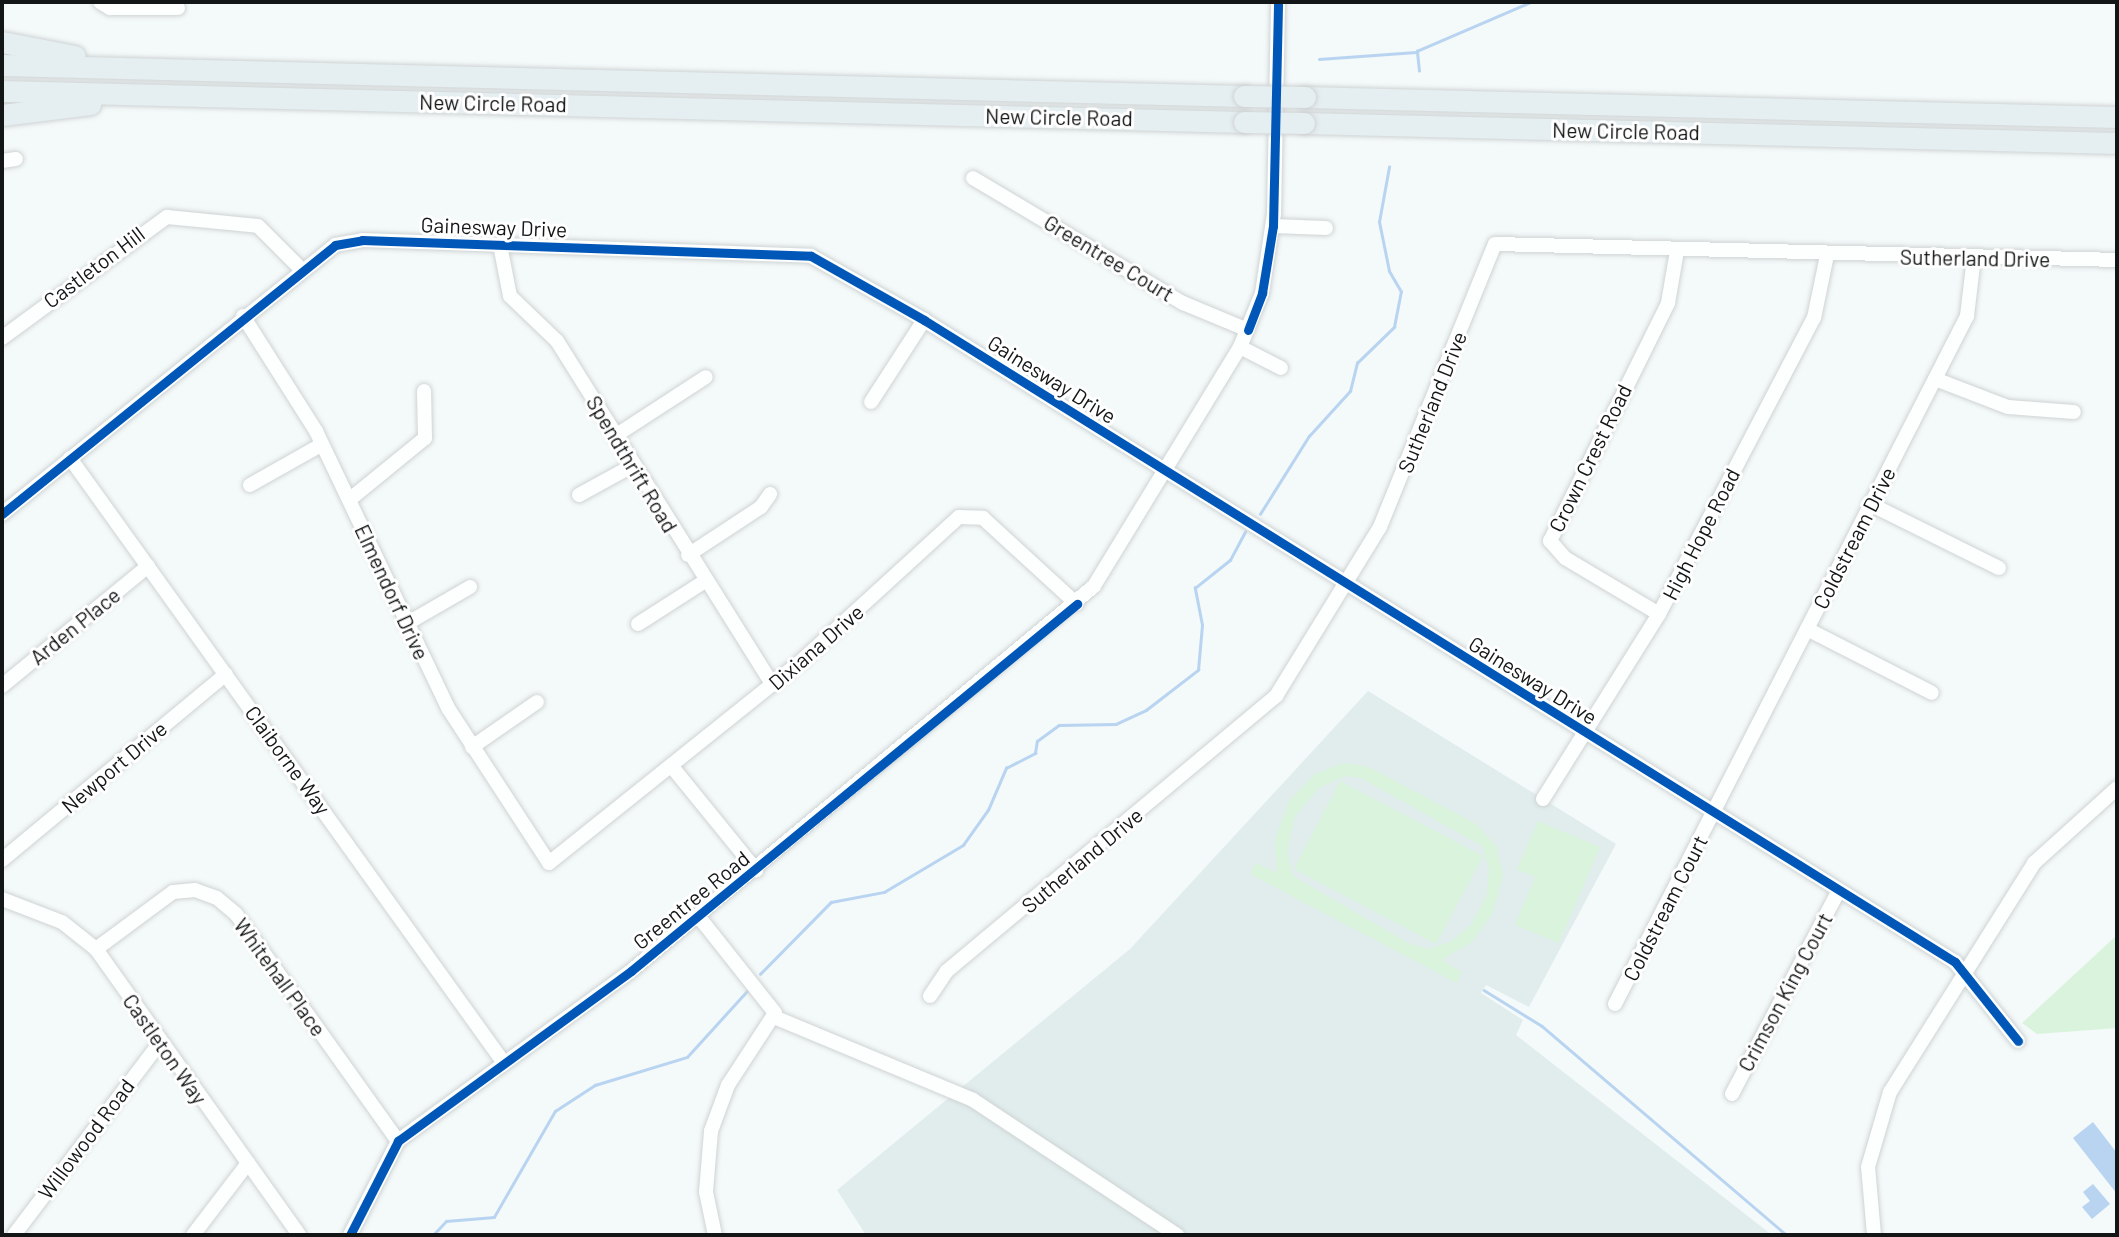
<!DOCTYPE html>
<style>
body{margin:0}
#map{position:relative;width:2119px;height:1237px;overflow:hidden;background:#f4f9f9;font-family:Barlow,sans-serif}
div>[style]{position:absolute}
.built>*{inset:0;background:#e1eded}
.green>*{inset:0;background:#daf3dd}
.water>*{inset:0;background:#b8d4f1}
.stream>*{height:2.5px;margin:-1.25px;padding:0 1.25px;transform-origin:1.25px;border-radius:1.25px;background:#b8d4f1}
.roads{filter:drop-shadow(0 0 2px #cfd3d3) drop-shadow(0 0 2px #cfd3d3)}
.minor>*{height:14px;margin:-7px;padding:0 7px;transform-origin:7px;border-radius:7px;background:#fdfefe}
.highway>*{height:21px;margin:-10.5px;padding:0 10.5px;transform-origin:10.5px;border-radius:10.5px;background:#e5eef1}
.bridges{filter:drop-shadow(0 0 2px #d0d3d3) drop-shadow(0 0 2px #d0d3d3)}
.highway-bridge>*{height:21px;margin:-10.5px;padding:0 10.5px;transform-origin:10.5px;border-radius:10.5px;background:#e5eef1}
.cycleway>*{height:9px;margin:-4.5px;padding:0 4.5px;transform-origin:4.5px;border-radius:4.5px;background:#0057b8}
span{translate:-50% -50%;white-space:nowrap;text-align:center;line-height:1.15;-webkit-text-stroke:6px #fff;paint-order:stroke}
.street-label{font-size:21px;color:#131616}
.frame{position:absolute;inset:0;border:4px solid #131616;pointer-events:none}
</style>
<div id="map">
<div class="built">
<div style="clip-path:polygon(1368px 691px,1616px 844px,1529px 1007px,1486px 985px,1481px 993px,1523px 1020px,1516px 1035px,1772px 1235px,866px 1235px,837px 1190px,1130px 949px)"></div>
</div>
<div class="green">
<div style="clip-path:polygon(evenodd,1344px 763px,1369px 767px,1476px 824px,1497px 847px,1503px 875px,1493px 913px,1472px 942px,1442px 960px,1462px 972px,1457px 983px,1250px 874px,1256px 863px,1277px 873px,1275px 839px,1289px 801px,1315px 774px,1344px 763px,1346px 776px,1361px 778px,1482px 846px,1489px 869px,1487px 894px,1472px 924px,1450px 942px,1429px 949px,1410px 944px,1293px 876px,1287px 851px,1295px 816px,1319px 788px,1346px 776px)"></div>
<div style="clip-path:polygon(1340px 781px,1483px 856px,1436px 944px,1294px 869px)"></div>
<div style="clip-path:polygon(1538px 821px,1600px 847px,1559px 943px,1515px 925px,1535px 877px,1517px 869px)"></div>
<div style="clip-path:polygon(2117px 935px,2117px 1028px,2037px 1034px,2022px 1023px)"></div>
</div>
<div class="water">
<div style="clip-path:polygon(2093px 1122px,2117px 1153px,2117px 1194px,2073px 1138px)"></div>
<div style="clip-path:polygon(2093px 1184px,2110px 1204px,2092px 1219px,2082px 1207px,2090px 1201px,2083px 1192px)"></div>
</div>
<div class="stream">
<div style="left:1319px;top:59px;width:97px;rotate:-4.1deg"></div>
<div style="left:1419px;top:71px;width:20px;rotate:-96deg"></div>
<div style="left:1417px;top:51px;width:124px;rotate:-23.3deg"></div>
<div style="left:1260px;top:514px;width:92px;rotate:-57.9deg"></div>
<div style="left:1309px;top:436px;width:61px;rotate:-47.7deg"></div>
<div style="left:1350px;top:391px;width:29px;rotate:-76deg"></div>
<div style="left:1357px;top:363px;width:52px;rotate:-44.2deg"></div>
<div style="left:1394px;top:327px;width:36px;rotate:-79deg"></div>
<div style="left:1401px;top:292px;width:24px;rotate:-120deg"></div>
<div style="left:1389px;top:271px;width:50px;rotate:-101.5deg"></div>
<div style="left:1379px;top:222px;width:56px;rotate:-79.7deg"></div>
<div style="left:760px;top:974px;width:101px;rotate:-45.4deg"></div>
<div style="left:831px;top:902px;width:54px;rotate:-10.7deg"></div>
<div style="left:884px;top:892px;width:92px;rotate:-30.7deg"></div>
<div style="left:963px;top:845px;width:43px;rotate:-54.5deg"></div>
<div style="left:988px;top:810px;width:46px;rotate:-66.8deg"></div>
<div style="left:1006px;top:768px;width:33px;rotate:-27deg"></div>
<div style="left:1035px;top:753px;width:12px;rotate:-81deg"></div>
<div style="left:1037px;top:741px;width:27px;rotate:-36deg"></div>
<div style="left:1059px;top:725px;width:57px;rotate:-1deg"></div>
<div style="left:1116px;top:724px;width:33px;rotate:-25deg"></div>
<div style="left:1146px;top:710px;width:66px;rotate:-37.6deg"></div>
<div style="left:1198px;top:670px;width:45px;rotate:-84.9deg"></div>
<div style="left:1202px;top:625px;width:38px;rotate:-101deg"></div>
<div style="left:1195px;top:588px;width:45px;rotate:-38.7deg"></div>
<div style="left:1230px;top:560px;width:32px;rotate:-62deg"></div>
<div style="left:1484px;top:990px;width:68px;rotate:31.8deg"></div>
<div style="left:1542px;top:1026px;width:322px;rotate:40.5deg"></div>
<div style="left:433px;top:1235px;width:19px;rotate:-47deg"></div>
<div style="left:446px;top:1221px;width:48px;rotate:-4.8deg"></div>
<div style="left:494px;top:1217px;width:122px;rotate:-60.1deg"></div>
<div style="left:555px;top:1111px;width:48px;rotate:-33deg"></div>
<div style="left:595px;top:1085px;width:96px;rotate:-16.9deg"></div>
<div style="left:687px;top:1057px;width:91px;rotate:-47.7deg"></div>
</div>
<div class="roads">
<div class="minor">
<div style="left:100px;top:2px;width:12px;rotate:31deg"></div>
<div style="left:110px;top:8px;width:68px"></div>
<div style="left:2px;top:161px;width:14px;rotate:-8deg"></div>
<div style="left:973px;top:178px;width:244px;rotate:30.8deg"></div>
<div style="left:1183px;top:303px;width:70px;rotate:22.6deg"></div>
<div style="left:1273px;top:226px;width:53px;rotate:2.2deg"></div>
<div style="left:500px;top:245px;width:52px;rotate:78.9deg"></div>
<div style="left:510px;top:296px;width:65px;rotate:43.8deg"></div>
<div style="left:557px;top:341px;width:406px;rotate:57.9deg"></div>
<div style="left:243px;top:316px;width:136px;rotate:57.6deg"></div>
<div style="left:316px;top:431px;width:307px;rotate:64.5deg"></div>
<div style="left:448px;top:708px;width:185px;rotate:56.9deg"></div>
<div style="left:549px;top:863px;width:320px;rotate:-38.7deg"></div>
<div style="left:799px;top:663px;width:217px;rotate:-42.4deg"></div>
<div style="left:959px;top:517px;width:24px;rotate:2deg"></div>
<div style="left:983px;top:518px;width:127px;rotate:42.5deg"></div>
<div style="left:2px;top:338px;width:205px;rotate:-36.3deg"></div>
<div style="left:167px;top:217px;width:91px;rotate:5.6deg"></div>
<div style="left:258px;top:226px;width:59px;rotate:45deg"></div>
<div style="left:1240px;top:347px;width:46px;rotate:27.1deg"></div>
<div style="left:1935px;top:379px;width:78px;rotate:21deg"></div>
<div style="left:2008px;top:407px;width:66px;rotate:4.3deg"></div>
<div style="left:871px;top:402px;width:98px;rotate:-57.1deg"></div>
<div style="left:615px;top:436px;width:108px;rotate:-33deg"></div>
<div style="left:70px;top:458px;width:745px;rotate:54.35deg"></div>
<div style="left:250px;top:485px;width:81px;rotate:-29.4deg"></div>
<div style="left:579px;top:495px;width:60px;rotate:-28.7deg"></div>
<div style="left:349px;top:500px;width:98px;rotate:-39.2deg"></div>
<div style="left:425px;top:438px;width:47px;rotate:-91.2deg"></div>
<div style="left:1870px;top:504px;width:144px;rotate:26.4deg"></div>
<div style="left:2px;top:514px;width:428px;rotate:-38.9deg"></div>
<div style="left:335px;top:245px;width:27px;rotate:-10deg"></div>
<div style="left:362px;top:240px;width:449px;rotate:2deg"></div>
<div style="left:811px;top:256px;width:130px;rotate:29.5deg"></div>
<div style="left:924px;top:320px;width:1215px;rotate:31.91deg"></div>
<div style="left:1955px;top:962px;width:101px;rotate:51.4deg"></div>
<div style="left:688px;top:555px;width:87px;rotate:-33.3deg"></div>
<div style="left:761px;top:507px;width:16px;rotate:-55deg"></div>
<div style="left:1659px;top:614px;width:109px;rotate:-149.2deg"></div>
<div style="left:1565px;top:558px;width:23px;rotate:-131deg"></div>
<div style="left:1550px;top:541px;width:266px;rotate:-63.6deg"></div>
<div style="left:1668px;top:303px;width:53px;rotate:-80.2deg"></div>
<div style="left:406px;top:624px;width:74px;rotate:-30deg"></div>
<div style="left:638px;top:624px;width:80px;rotate:-32.7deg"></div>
<div style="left:1807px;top:629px;width:140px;rotate:27.1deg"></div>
<div style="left:2px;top:686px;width:189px;rotate:-39.4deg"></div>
<div style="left:472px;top:747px;width:79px;rotate:-34.7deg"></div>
<div style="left:673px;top:768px;width:132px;rotate:50.9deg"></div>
<div style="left:1543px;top:799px;width:218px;rotate:-57.9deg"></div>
<div style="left:1659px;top:614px;width:334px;rotate:-62.4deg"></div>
<div style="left:1814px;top:318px;width:64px;rotate:-78.3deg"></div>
<div style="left:2px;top:860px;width:291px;rotate:-39.7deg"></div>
<div style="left:2px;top:899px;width:64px;rotate:21deg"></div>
<div style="left:62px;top:922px;width:43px;rotate:38.5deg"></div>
<div style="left:96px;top:949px;width:351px;rotate:54.6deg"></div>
<div style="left:699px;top:917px;width:122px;rotate:51.6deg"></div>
<div style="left:775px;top:1013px;width:86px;rotate:123.1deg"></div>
<div style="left:728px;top:1085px;width:49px;rotate:110.3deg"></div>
<div style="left:711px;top:1131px;width:61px;rotate:94.7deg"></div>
<div style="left:706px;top:1192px;width:44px;rotate:78.2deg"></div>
<div style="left:96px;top:949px;width:96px;rotate:-36.5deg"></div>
<div style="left:173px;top:892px;width:22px;rotate:-5deg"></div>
<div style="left:195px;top:890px;width:23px;rotate:20deg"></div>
<div style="left:217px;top:898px;width:25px;rotate:40deg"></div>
<div style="left:236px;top:914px;width:279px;rotate:54.5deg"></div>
<div style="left:930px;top:996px;width:30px;rotate:-56deg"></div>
<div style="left:947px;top:971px;width:429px;rotate:-39.9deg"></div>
<div style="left:1276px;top:696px;width:198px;rotate:-58.4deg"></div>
<div style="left:1380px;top:527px;width:305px;rotate:-67.9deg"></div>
<div style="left:1495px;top:244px;width:622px;rotate:1.47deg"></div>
<div style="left:1615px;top:1004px;width:773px;rotate:-62.9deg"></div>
<div style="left:1967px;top:316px;width:59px;rotate:-83.2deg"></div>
<div style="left:774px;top:1017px;width:216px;rotate:22.6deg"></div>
<div style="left:973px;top:1100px;width:245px;rotate:33.5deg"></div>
<div style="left:1732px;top:1094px;width:230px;rotate:-62.3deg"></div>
<div style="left:14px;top:1235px;width:240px;rotate:-52.8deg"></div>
<div style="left:193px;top:1235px;width:91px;rotate:-52.6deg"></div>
<div style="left:350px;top:1235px;width:106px;rotate:-62.9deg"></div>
<div style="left:398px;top:1141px;width:288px;rotate:-36.1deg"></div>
<div style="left:631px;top:971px;width:602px;rotate:-39.74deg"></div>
<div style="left:1094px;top:586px;width:280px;rotate:-58.6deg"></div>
<div style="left:1240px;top:347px;width:58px;rotate:-67.8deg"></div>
<div style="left:1262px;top:293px;width:80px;rotate:-81.4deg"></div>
<div style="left:1274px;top:214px;width:212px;rotate:-88.9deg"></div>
<div style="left:1874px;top:1235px;width:68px;rotate:-95deg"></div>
<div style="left:1868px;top:1167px;width:78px;rotate:-73.7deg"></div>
<div style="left:1890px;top:1092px;width:271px;rotate:-57.8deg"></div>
<div style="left:2034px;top:863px;width:112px;rotate:-42.1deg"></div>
</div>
<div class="highway">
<div style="left:2px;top:42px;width:74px;rotate:10.9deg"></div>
<div style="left:2px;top:65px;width:1242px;rotate:1.43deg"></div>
<div style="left:2px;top:91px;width:1242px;rotate:1.43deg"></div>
<div style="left:1305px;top:97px;width:812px;rotate:1.41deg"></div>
<div style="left:2px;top:115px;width:89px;rotate:-7.1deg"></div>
<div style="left:1304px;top:123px;width:813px;rotate:1.41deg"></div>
</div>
</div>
<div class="bridges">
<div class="highway-bridge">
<div style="left:1244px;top:96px;width:61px;rotate:0.9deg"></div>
<div style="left:1244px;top:122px;width:60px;rotate:1deg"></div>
</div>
</div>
<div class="cycleway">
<div style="left:1248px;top:330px;width:40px;rotate:-69deg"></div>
<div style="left:1262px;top:293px;width:68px;rotate:-80.7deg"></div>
<div style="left:1273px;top:226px;width:224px;rotate:-88.7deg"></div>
<div style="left:2px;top:514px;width:428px;rotate:-38.9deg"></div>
<div style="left:335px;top:245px;width:27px;rotate:-10deg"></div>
<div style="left:362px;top:240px;width:449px;rotate:2deg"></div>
<div style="left:811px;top:256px;width:130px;rotate:29.5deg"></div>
<div style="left:924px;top:320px;width:1215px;rotate:31.91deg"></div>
<div style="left:1955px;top:962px;width:101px;rotate:51.4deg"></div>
<div style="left:350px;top:1235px;width:106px;rotate:-62.9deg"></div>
<div style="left:398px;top:1141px;width:288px;rotate:-36.1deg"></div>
<div style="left:631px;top:971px;width:578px;rotate:-39.45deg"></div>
</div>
<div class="street-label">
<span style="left:493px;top:103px;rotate:1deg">New Circle Road</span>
<span style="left:1059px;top:117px;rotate:1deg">New Circle Road</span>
<span style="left:1626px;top:131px;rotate:1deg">New Circle Road</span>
<span style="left:494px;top:227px;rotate:2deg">Gainesway Drive</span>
<span style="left:1109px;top:258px;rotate:31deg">Greentree Court</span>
<span style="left:1975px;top:258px;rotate:1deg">Sutherland Drive</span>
<span style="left:94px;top:267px;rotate:-37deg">Castleton Hill</span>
<span style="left:1052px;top:379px;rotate:32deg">Gainesway Drive</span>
<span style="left:1432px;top:402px;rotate:-68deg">Sutherland Drive</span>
<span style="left:1590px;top:458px;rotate:-64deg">Crown Crest Road</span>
<span style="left:632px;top:464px;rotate:59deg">Spendthrift Road</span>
<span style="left:1701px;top:534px;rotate:-63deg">High Hope Road</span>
<span style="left:1854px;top:538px;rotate:-63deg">Coldstream Drive</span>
<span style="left:392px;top:592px;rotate:65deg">Elmendorf Drive</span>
<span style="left:75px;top:626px;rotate:-39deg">Arden Place</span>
<span style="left:816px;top:647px;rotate:-41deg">Dixiana Drive</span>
<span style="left:1533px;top:680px;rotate:32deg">Gainesway Drive</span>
<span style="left:288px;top:760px;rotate:54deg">Claiborne Way</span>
<span style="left:114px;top:767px;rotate:-40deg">Newport Drive</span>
<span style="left:1082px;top:860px;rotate:-40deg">Sutherland Drive</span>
<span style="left:691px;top:900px;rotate:-39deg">Greentree Road</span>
<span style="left:1665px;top:908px;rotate:-63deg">Coldstream Court</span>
<span style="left:280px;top:977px;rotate:54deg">Whitehall Place</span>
<span style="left:1785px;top:992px;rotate:-62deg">Crimson King Court</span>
<span style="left:165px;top:1049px;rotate:55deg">Castleton Way</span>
<span style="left:86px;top:1139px;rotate:-53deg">Willowood Road</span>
</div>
<div class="frame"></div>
</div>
